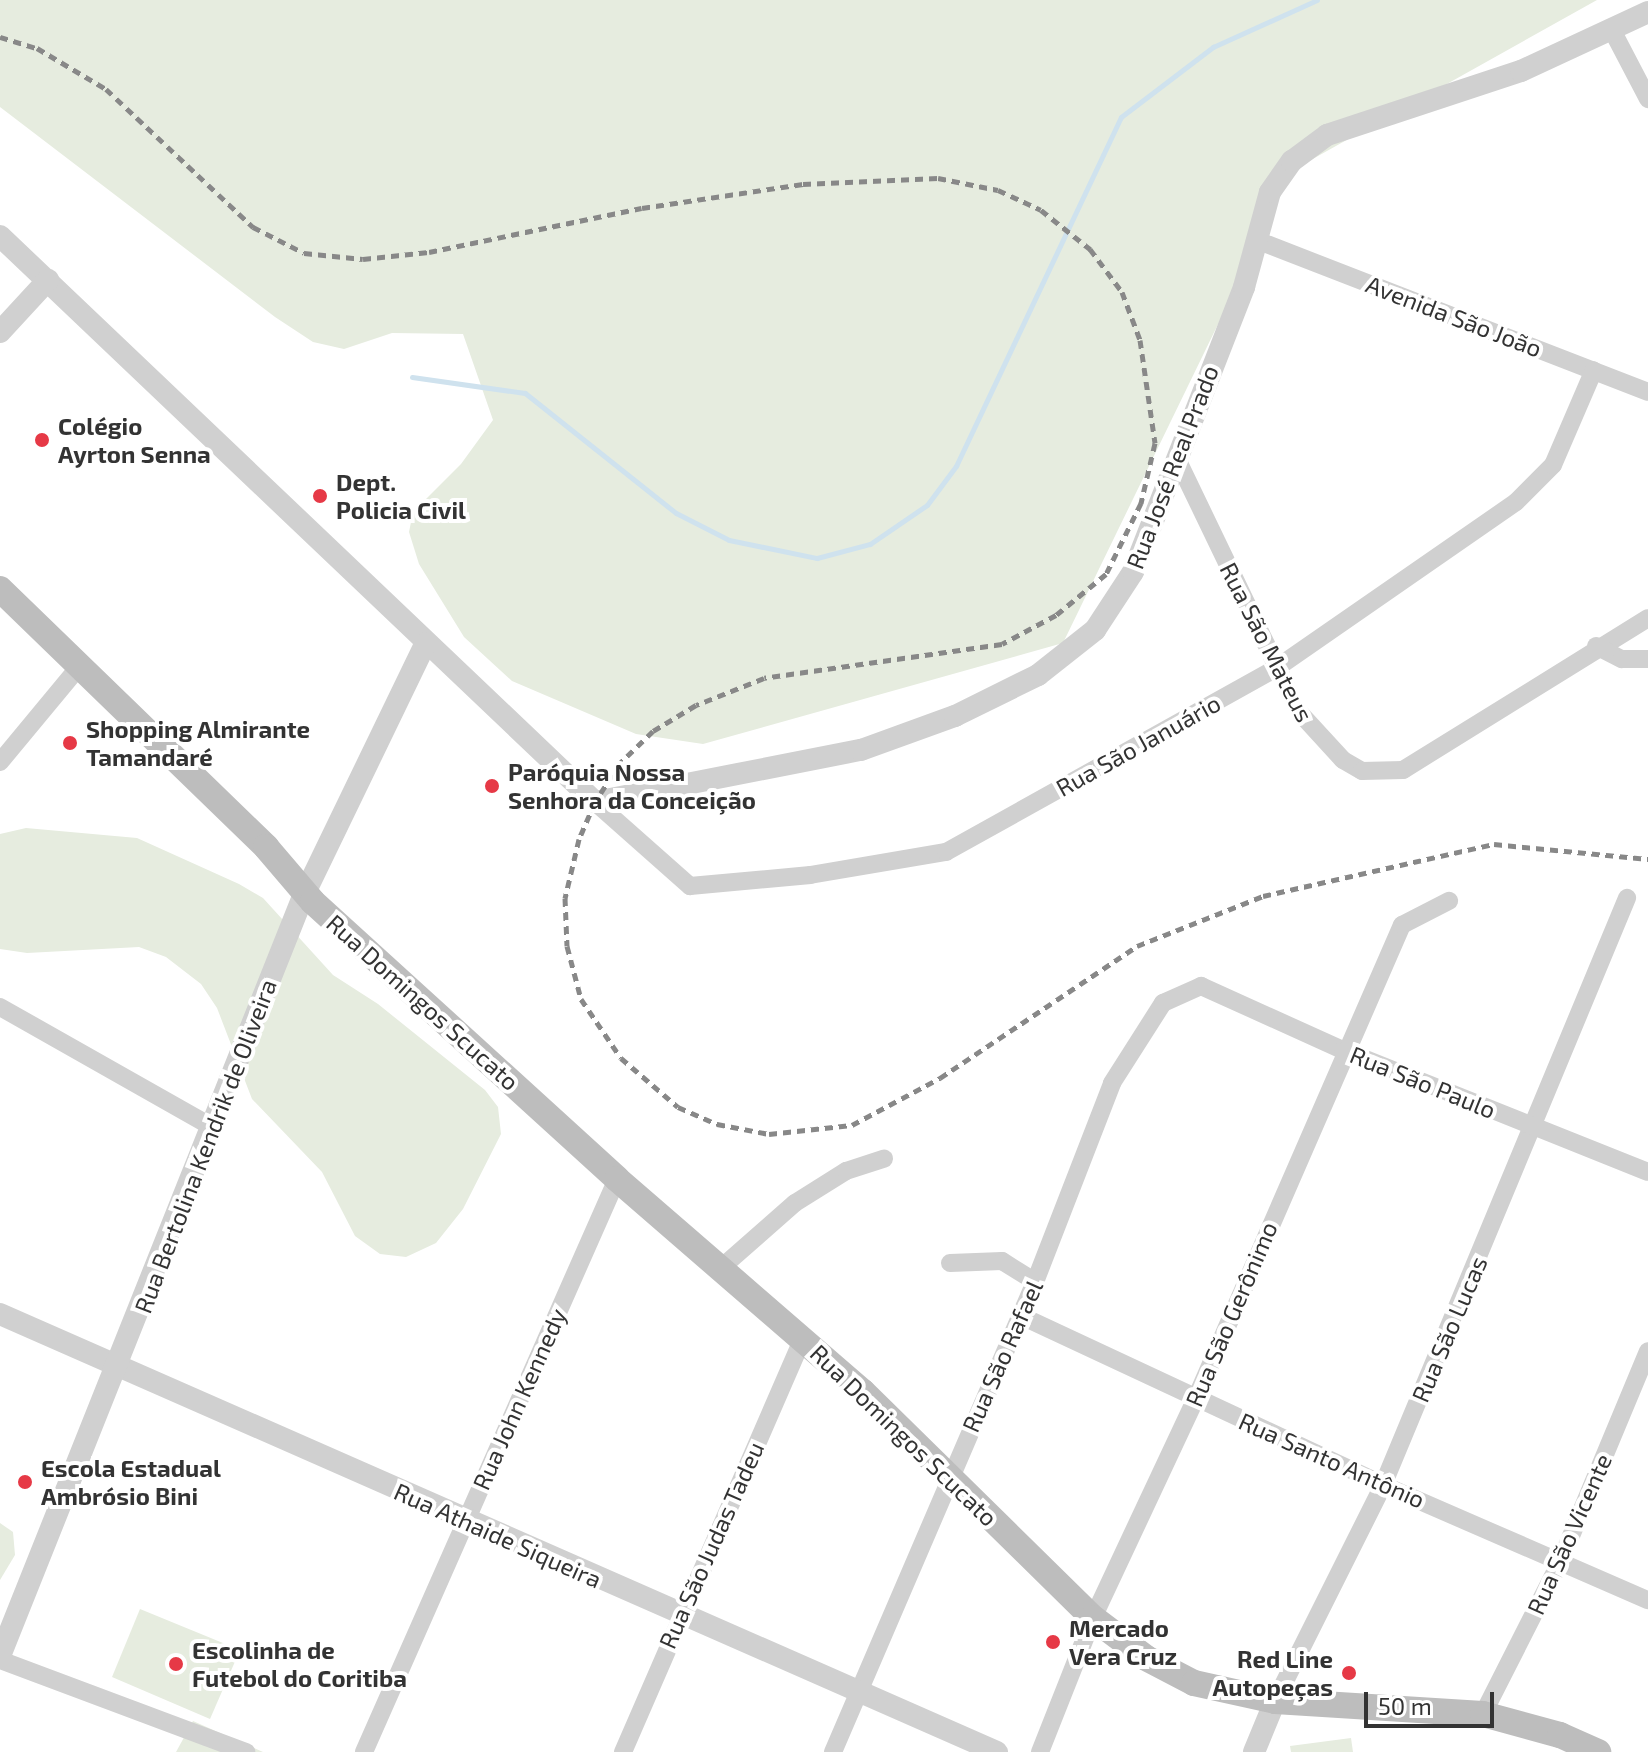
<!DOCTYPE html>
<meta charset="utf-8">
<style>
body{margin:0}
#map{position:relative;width:1648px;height:1752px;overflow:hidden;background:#fff;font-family:"Exo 2",sans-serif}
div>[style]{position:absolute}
.green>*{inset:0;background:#e6ecdf}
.stream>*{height:5px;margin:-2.5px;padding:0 2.5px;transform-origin:2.5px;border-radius:2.5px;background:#cfe2ee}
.minor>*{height:18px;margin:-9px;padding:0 9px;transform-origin:9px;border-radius:9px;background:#d0d0d0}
.tertiary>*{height:22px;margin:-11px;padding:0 11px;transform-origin:11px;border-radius:11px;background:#d0d0d0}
.secondary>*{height:26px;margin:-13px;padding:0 13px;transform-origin:13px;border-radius:13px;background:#bdbdbd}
.rail>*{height:5px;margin-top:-2.5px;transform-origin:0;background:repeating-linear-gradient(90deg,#888 0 8px,transparent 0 14px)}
.dots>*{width:22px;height:22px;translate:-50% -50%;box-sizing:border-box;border:4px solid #fff;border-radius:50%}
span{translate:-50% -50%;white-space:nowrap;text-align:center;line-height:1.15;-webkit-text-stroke:8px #fff;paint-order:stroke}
.street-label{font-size:24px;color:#333}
.poi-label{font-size:24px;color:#333;font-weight:700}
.left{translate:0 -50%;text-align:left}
.right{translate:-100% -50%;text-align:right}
.scale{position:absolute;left:1364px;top:1692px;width:130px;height:36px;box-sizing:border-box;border:4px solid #333;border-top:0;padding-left:10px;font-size:24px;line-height:28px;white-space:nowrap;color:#333;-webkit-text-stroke:6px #fff;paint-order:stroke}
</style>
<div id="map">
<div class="green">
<div style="clip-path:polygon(0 0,1597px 0,1293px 170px,1063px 643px,703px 744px,636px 734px,512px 681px,464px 637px,419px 564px,409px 532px,413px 512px,461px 464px,493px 420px,463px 334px,392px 333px,344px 349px,313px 342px,275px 317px,0 107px)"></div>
<div style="clip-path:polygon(26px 828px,137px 838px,239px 884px,263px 898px,333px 975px,378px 1004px,485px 1090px,498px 1107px,501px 1134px,463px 1209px,436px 1243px,406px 1257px,380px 1254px,355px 1236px,322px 1172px,252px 1099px,217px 1008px,201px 984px,166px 957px,139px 947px,27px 953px,0 949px,0 834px)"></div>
<div style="clip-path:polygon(0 1523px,13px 1532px,15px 1555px,0 1580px)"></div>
<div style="clip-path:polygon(140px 1609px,240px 1650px,210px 1719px,112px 1677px)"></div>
<div style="clip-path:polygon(193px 1721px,263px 1752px,176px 1752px)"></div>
<div style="clip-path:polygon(1351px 1738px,1353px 1752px,1291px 1752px,1290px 1746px)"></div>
</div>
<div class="stream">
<div style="left:412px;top:377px;width:114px;rotate:8.1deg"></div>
<div style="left:525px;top:393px;width:193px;rotate:38.5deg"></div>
<div style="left:676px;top:513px;width:59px;rotate:27deg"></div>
<div style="left:729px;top:540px;width:90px;rotate:11.6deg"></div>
<div style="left:817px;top:558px;width:55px;rotate:-14.8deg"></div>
<div style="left:870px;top:544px;width:69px;rotate:-34.4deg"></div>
<div style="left:927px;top:505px;width:49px;rotate:-53.4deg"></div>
<div style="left:956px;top:466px;width:386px;rotate:-64.7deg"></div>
<div style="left:1121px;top:117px;width:116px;rotate:-37.3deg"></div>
<div style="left:1213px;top:47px;width:114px;rotate:-24.3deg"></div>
</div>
<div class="minor">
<div style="left:1612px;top:30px;width:78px;rotate:62.4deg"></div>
<div style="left:1259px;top:241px;width:417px;rotate:21.2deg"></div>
<div style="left:1177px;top:459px;width:281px;rotate:64.3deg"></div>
<div style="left:1299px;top:712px;width:65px;rotate:47.5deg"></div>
<div style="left:1343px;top:760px;width:22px;rotate:30deg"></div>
<div style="left:1362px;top:771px;width:41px;rotate:-1.4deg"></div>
<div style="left:1403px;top:770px;width:288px;rotate:-31.8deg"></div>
<div style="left:1596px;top:646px;width:29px;rotate:27deg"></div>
<div style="left:1622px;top:659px;width:26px"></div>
<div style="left:0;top:762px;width:124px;rotate:-50.3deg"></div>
<div style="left:595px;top:802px;width:127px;rotate:41.5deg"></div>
<div style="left:690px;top:886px;width:121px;rotate:-5.2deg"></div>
<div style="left:810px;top:875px;width:138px;rotate:-9.6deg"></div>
<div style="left:946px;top:852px;width:376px;rotate:-29.1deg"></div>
<div style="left:1275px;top:669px;width:293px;rotate:-34.7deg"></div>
<div style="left:1516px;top:502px;width:52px;rotate:-45deg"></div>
<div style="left:1553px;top:465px;width:103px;rotate:-66.7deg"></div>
<div style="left:0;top:1007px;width:246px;rotate:29.5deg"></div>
<div style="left:950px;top:1263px;width:52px;rotate:-2.2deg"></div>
<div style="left:1002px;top:1261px;width:39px;rotate:32deg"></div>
<div style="left:721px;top:1268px;width:98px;rotate:-41.3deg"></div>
<div style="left:795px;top:1203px;width:60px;rotate:-32.1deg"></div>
<div style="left:846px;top:1171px;width:40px;rotate:-18deg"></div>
<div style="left:1019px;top:1315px;width:402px;rotate:25deg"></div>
<div style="left:1383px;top:1485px;width:289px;rotate:23.5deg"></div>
<div style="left:0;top:1660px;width:263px;rotate:20.5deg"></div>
<div style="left:1275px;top:1701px;width:241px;rotate:-63.4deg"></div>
<div style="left:1383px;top:1485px;width:636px;rotate:-67.43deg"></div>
<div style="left:1483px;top:1714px;width:173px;rotate:-63.1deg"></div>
<div style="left:1561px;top:1560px;width:226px;rotate:-67.4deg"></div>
<div style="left:364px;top:1752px;width:626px;rotate:-66.18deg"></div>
<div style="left:623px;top:1752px;width:451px;rotate:-66.5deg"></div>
<div style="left:833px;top:1752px;width:512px;rotate:-66.74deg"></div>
<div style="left:1035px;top:1282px;width:213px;rotate:-68.8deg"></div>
<div style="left:1112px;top:1083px;width:95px;rotate:-57.5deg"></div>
<div style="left:1163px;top:1003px;width:42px;rotate:-24.1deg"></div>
<div style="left:1201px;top:986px;width:156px;rotate:24.3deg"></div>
<div style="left:1343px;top:1050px;width:328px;rotate:21.8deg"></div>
<div style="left:1040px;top:1752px;width:144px;rotate:-68.4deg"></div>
<div style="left:1093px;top:1618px;width:243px;rotate:-64.9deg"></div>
<div style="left:1196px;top:1398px;width:516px;rotate:-66.47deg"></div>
<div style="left:1402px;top:925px;width:53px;rotate:-27.1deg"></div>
</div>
<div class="tertiary">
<div style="left:0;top:236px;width:821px;rotate:43.57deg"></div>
<div style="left:595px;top:802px;width:271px;rotate:-11.1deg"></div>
<div style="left:861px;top:750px;width:100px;rotate:-19.9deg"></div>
<div style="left:955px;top:716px;width:93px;rotate:-26.3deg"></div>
<div style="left:1038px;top:675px;width:73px;rotate:-38.3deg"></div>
<div style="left:1095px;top:630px;width:69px;rotate:-56.8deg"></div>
<div style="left:1133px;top:572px;width:306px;rotate:-68.7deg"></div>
<div style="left:1244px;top:287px;width:98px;rotate:-74.7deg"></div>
<div style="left:1270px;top:192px;width:38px;rotate:-55deg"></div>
<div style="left:1292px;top:161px;width:44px;rotate:-36.6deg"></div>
<div style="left:1327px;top:135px;width:204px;rotate:-18.3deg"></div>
<div style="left:1521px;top:71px;width:140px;rotate:-24.9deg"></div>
<div style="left:0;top:332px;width:71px;rotate:-47.3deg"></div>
<div style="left:0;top:1314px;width:1089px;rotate:23.72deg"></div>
<div style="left:0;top:1656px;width:815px;rotate:-68.25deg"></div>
<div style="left:302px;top:899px;width:284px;rotate:-64.2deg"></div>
<div style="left:1254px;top:1752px;width:55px;rotate:-67.6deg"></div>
</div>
<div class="secondary">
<div style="left:0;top:589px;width:371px;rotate:44.1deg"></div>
<div style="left:266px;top:847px;width:72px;rotate:49.5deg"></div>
<div style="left:313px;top:902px;width:411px;rotate:42.3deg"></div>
<div style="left:617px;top:1179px;width:325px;rotate:40.9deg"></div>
<div style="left:863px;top:1392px;width:322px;rotate:44.5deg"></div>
<div style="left:1093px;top:1618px;width:66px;rotate:37deg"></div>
<div style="left:1146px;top:1658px;width:54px;rotate:27.5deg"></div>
<div style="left:1194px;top:1683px;width:83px;rotate:12.5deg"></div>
<div style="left:1275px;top:1701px;width:208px;rotate:3.6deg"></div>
<div style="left:1483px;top:1714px;width:80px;rotate:15.3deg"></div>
<div style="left:1560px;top:1735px;width:42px;rotate:24.1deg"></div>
</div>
<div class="rail">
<div style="left:0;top:37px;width:39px;rotate:17deg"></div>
<div style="left:37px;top:48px;width:80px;rotate:30.7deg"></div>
<div style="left:106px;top:89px;width:202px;rotate:43.2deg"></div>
<div style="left:253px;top:227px;width:57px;rotate:27deg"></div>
<div style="left:304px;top:253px;width:59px;rotate:5.8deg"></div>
<div style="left:363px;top:259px;width:66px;rotate:-6.1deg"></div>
<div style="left:429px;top:252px;width:217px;rotate:-11.7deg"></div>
<div style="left:642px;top:208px;width:163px;rotate:-8.5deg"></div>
<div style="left:803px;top:184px;width:135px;rotate:-2.5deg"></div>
<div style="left:938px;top:178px;width:61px;rotate:11.3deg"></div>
<div style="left:998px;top:190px;width:47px;rotate:24.9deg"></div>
<div style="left:1041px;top:210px;width:63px;rotate:38.5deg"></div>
<div style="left:1090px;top:249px;width:54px;rotate:53.3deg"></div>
<div style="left:1122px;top:292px;width:51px;rotate:69.4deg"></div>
<div style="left:1140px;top:340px;width:104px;rotate:81.7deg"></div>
<div style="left:1155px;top:443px;width:62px;rotate:103.1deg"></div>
<div style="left:1141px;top:503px;width:79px;rotate:116.2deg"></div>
<div style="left:1106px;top:574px;width:65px;rotate:140.6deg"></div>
<div style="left:1056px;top:615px;width:61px;rotate:151.8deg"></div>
<div style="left:1002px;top:644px;width:240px;rotate:171.9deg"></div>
<div style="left:764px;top:678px;width:73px;rotate:158.3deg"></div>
<div style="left:696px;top:705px;width:50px;rotate:148.8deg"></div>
<div style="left:653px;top:731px;width:46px;rotate:135.9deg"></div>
<div style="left:620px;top:763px;width:46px;rotate:122.7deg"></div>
<div style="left:595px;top:802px;width:40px;rotate:113.4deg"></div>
<div style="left:579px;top:839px;width:61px;rotate:103.3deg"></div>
<div style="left:565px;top:898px;width:48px;rotate:87.6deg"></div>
<div style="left:567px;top:946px;width:55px;rotate:75.2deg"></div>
<div style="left:581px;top:999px;width:71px;rotate:55.9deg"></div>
<div style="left:621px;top:1058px;width:75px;rotate:40.7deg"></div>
<div style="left:678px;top:1107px;width:43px;rotate:23.6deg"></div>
<div style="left:717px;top:1124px;width:53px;rotate:10.9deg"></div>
<div style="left:769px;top:1134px;width:83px;rotate:-6.2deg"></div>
<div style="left:852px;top:1125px;width:100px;rotate:-28.1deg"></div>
<div style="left:940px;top:1078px;width:237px;rotate:-33.8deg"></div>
<div style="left:1137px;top:946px;width:136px;rotate:-21.6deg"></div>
<div style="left:1263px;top:896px;width:237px;rotate:-12.7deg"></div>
<div style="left:1494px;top:844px;width:155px;rotate:5.6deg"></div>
</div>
<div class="dots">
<div style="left:42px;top:440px;background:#e63946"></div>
<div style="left:320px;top:496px;background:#e63946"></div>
<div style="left:70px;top:743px;background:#e63946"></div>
<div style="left:492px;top:786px;background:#e63946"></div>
<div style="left:25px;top:1482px;background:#e63946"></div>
<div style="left:1053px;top:1642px;background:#e63946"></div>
<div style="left:176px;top:1664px;background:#e63946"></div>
<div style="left:1349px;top:1673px;background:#e63946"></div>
</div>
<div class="street-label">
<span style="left:1454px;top:316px;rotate:21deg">Avenida São João</span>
<span style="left:1172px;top:467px;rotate:-69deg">Rua José Real Prado</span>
<span style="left:1267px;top:642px;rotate:63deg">Rua São Mateus</span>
<span style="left:1138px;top:745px;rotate:-29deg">Rua São Januário</span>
<span style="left:423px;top:1002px;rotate:42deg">Rua Domingos Scucato</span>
<span style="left:1423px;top:1082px;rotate:22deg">Rua São Paulo</span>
<span style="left:205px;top:1146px;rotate:-69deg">Rua Bertolina Kendrik de Oliveira</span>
<span style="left:1231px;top:1314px;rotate:-67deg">Rua São Gerônimo</span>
<span style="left:1449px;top:1329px;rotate:-67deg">Rua São Lucas</span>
<span style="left:1002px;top:1356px;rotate:-66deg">Rua São Rafael</span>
<span style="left:519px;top:1399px;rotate:-66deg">Rua John Kennedy</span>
<span style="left:904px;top:1435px;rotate:44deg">Rua Domingos Scucato</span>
<span style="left:1332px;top:1460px;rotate:24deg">Rua Santo Antônio</span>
<span style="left:1569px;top:1534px;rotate:-66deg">Rua São Vicente</span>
<span style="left:498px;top:1535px;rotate:24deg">Rua Athaide Siqueira</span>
<span style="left:711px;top:1545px;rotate:-66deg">Rua São Judas Tadeu</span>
</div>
<div class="poi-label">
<span class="left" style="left:58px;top:440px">Colégio<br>Ayrton Senna</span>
<span class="left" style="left:336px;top:496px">Dept.<br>Policia Civil</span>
<span class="left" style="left:86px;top:743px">Shopping Almirante<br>Tamandaré</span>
<span class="left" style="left:508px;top:786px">Paróquia Nossa<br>Senhora da Conceição</span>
<span class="left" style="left:41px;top:1482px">Escola Estadual<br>Ambrósio Bini</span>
<span class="left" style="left:1069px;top:1642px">Mercado<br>Vera Cruz</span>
<span class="left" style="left:192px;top:1664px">Escolinha de<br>Futebol do Coritiba</span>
<span class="right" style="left:1333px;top:1673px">Red Line<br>Autopeças</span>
</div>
<div class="scale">50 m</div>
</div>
